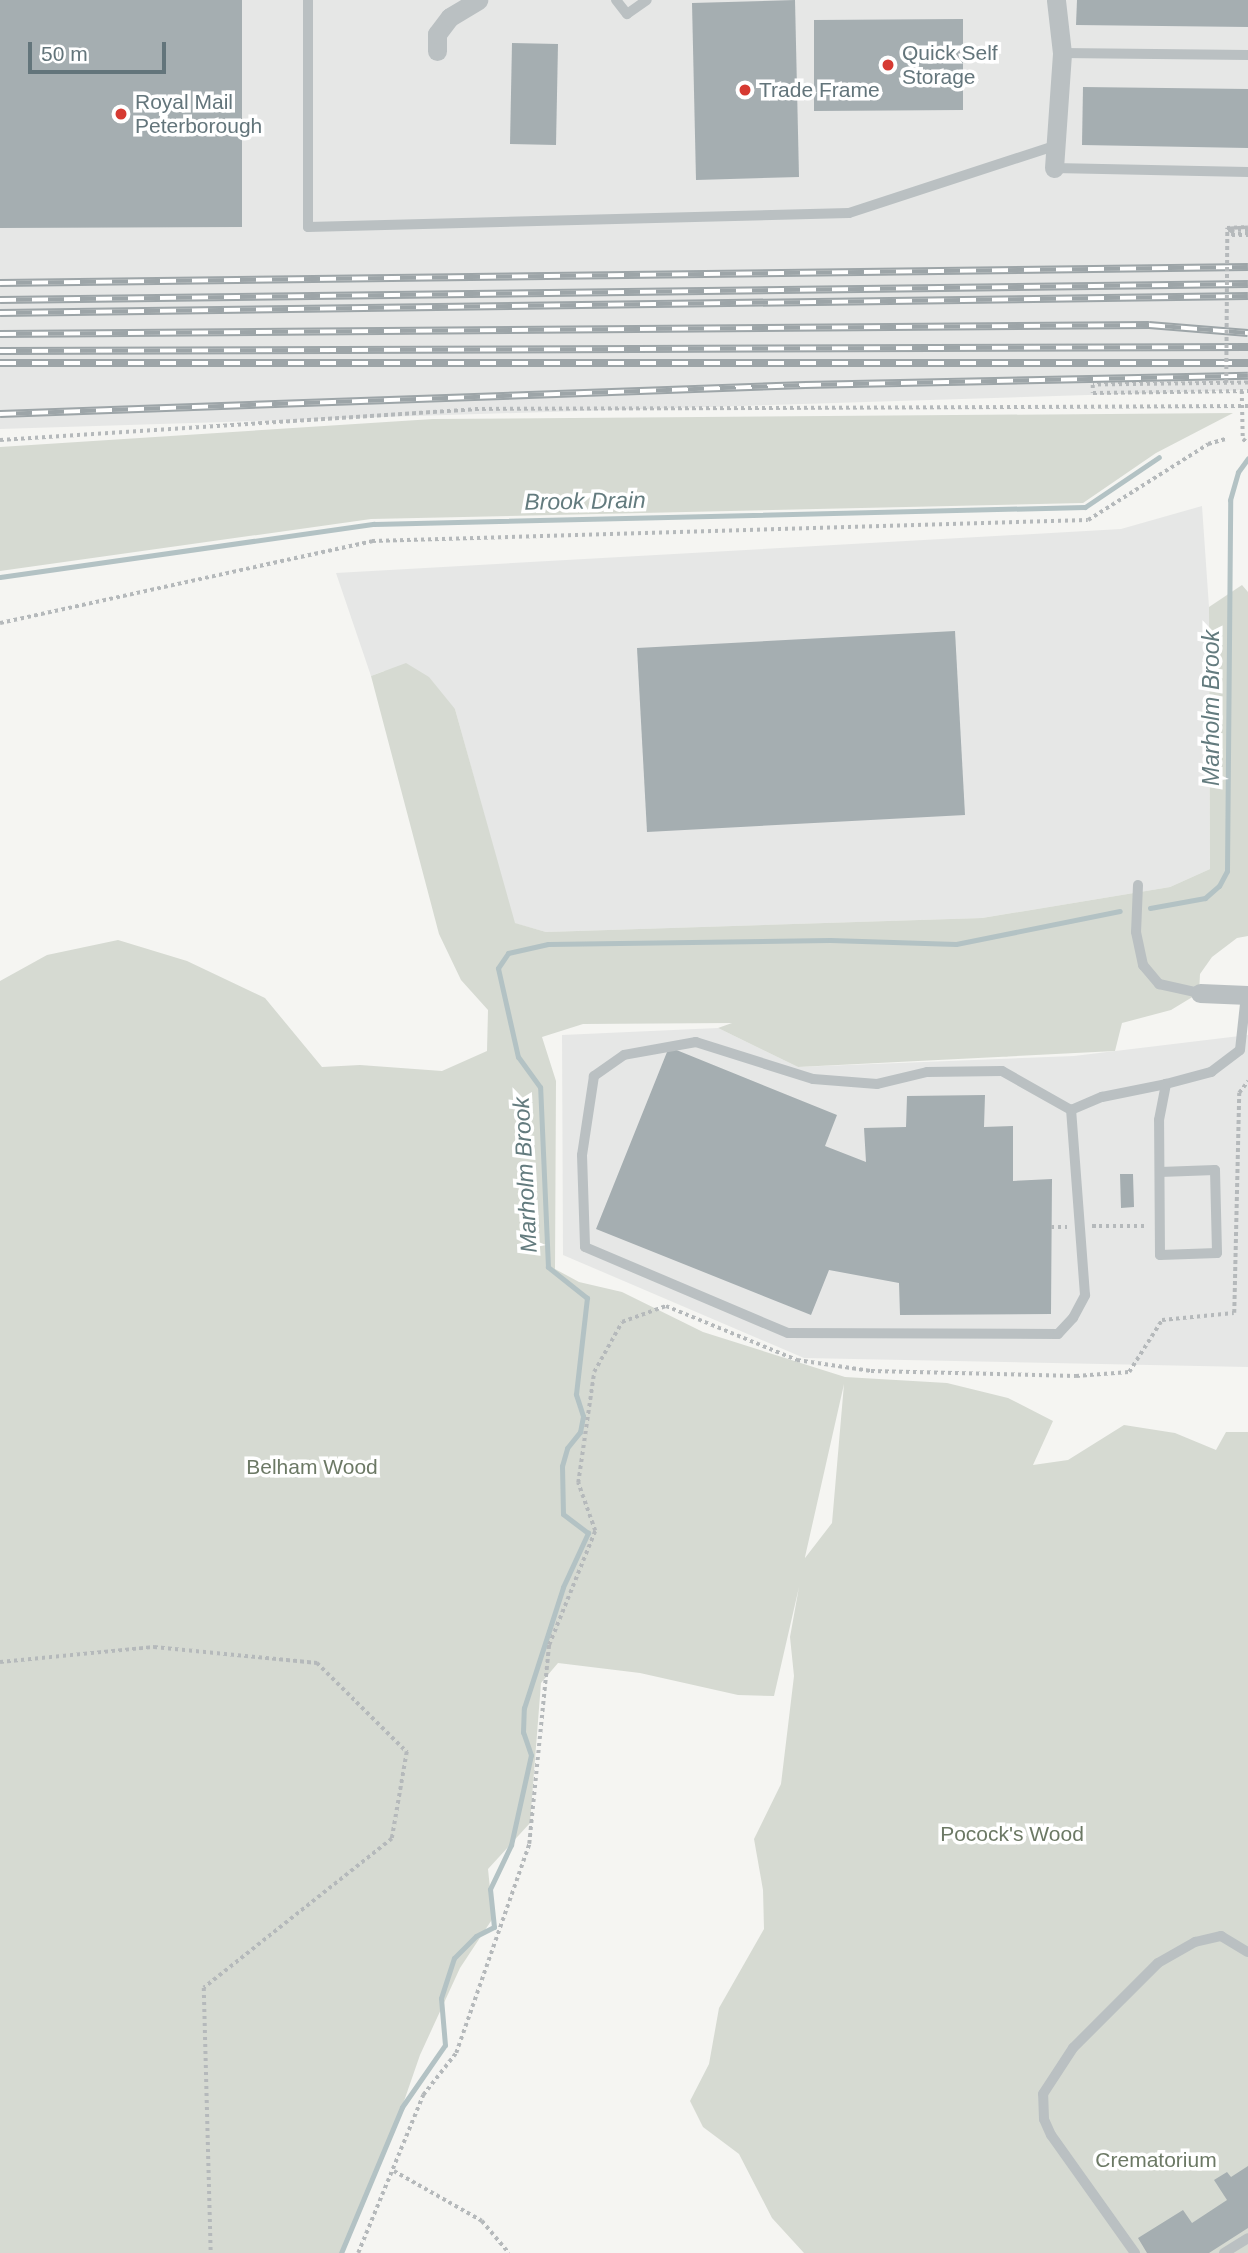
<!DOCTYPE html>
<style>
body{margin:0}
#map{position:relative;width:1248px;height:2253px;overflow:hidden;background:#f5f5f2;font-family:Helvetica,sans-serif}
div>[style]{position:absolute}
.built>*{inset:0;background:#e6e7e6}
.green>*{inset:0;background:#d6dad2}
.stream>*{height:5px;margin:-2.5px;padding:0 2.5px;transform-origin:2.5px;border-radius:2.5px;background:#b3c2c4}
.building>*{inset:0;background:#a5aeb1}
.path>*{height:3.5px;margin-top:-1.75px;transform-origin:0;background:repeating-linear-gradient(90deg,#b5b9bb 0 3.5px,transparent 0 7px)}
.service>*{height:10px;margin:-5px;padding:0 5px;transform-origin:5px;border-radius:5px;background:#bac0c2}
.minor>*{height:19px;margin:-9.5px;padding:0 9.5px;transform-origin:9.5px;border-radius:9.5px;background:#bac0c2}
.rail>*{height:8px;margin-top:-4px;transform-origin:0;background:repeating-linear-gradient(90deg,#fff 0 16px,#9da5a8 0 32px);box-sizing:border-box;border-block:2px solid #9da5a8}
.path-bridge>*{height:3.5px;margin-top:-1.75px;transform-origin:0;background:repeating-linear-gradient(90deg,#b5b9bb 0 3.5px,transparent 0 7px)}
.dots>*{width:19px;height:19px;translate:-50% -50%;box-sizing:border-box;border:4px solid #fff;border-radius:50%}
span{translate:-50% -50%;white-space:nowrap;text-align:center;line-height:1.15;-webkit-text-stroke:7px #fff;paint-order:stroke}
.poi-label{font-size:21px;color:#63757b}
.left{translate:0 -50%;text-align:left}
.park-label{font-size:21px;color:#6c7965}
.water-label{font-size:23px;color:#637b7e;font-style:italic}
.scale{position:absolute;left:28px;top:42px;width:138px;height:32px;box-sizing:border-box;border:4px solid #63757b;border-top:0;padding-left:9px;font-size:21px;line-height:24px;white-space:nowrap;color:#63757b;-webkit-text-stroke:5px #fff;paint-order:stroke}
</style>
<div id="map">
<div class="built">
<div style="clip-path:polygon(0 0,1248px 0,1248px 390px,0 429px)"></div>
<div style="clip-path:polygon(1202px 506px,1209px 607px,1210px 869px,1170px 887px,982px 918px,546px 932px,514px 923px,455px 709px,384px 671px,371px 676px,336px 573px,1121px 529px)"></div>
<div style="clip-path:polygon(718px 1028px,798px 1067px,1074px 1056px,1248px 1035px,1248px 1367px,804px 1358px,563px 1255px,562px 1035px)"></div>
</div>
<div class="green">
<div style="clip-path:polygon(1233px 413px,1156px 453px,1083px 503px,371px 519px,0 571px,0 447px,433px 419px)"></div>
<div style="clip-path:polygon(evenodd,1242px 585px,1248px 592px,1248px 936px,1237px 938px,1212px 957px,1200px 974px,1199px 993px,1171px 1010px,1122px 1023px,1115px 1051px,798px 1067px,718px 1028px,732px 1023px,583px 1024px,542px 1037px,556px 1081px,555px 1269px,579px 1282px,622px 1292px,703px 1332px,845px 1377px,947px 1383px,1008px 1398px,1053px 1421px,1033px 1465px,1068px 1460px,1124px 1425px,1175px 1433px,1216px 1450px,1226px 1432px,1248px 1432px,1248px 2253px,804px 2253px,772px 2218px,739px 2154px,703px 2127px,690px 2101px,709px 2064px,719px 2008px,764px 1929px,763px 1890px,754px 1839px,781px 1784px,794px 1676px,790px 1637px,799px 1587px,774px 1696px,738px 1695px,640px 1673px,558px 1663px,541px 1683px,530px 1823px,488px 1869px,493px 1918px,460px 1968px,420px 2055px,394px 2130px,341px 2253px,0 2253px,0 981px,47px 955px,118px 940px,187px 961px,265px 998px,322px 1067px,360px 1065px,442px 1071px,487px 1051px,488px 1010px,461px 980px,439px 934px,371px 676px,406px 663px,429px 677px,455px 709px,515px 923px,546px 932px,982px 918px,1170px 887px,1210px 869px,1209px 607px,1242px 585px,844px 1384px,832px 1523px,805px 1558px,805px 1557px,844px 1384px)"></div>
</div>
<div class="stream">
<div style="left:0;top:577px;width:378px;rotate:-8.1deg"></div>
<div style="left:374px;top:524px;width:711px;rotate:-1.37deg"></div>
<div style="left:1085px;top:507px;width:89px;rotate:-34deg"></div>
<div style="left:1150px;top:908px;width:56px;rotate:-10.3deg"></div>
<div style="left:1205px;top:898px;width:18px;rotate:-41deg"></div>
<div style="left:1219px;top:886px;width:17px;rotate:-62deg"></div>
<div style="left:1227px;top:871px;width:371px;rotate:-89.5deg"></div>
<div style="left:1230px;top:500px;width:29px;rotate:-74deg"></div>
<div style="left:1238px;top:472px;width:17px;rotate:-54deg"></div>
<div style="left:341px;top:2253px;width:158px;rotate:-67.3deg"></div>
<div style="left:402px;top:2107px;width:75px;rotate:-55.3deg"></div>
<div style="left:445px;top:2045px;width:47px;rotate:-94.9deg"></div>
<div style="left:441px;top:1998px;width:42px;rotate:-72deg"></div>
<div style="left:454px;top:1958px;width:31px;rotate:-45deg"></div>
<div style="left:476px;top:1936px;width:20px;rotate:-27deg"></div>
<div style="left:494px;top:1927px;width:38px;rotate:-96deg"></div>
<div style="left:490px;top:1889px;width:49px;rotate:-64.5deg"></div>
<div style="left:511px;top:1845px;width:92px;rotate:-77.5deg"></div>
<div style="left:531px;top:1755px;width:24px;rotate:-109deg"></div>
<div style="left:523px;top:1732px;width:24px;rotate:-88deg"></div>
<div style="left:524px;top:1708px;width:127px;rotate:-72.1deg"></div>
<div style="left:563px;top:1587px;width:60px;rotate:-65.2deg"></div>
<div style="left:588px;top:1533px;width:31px;rotate:-143deg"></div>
<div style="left:563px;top:1514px;width:48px;rotate:-91.2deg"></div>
<div style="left:562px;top:1466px;width:19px;rotate:-74deg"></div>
<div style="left:567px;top:1448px;width:21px;rotate:-51deg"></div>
<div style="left:580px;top:1432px;width:16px;rotate:-79deg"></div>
<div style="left:583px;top:1416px;width:23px;rotate:-108deg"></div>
<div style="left:576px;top:1394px;width:97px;rotate:-83.5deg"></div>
<div style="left:587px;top:1298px;width:50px;rotate:-141.5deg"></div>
<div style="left:548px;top:1267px;width:180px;rotate:-92.5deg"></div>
<div style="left:540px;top:1087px;width:37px;rotate:-126deg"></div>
<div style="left:518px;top:1057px;width:91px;rotate:-102.7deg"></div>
<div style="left:498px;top:968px;width:18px;rotate:-56deg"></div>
<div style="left:508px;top:953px;width:41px;rotate:-12.7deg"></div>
<div style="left:548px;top:944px;width:282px;rotate:-0.8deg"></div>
<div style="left:830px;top:940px;width:126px;rotate:1.8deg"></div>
<div style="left:956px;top:944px;width:167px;rotate:-11.4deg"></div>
</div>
<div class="building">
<div style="clip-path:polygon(0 0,242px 0,242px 227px,0 228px)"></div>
<div style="clip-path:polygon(795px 0,799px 177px,696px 180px,692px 3px)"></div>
<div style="clip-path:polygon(1077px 0,1248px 0,1248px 27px,1076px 25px)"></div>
<div style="clip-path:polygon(963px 19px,963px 110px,814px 111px,814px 20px)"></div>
<div style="clip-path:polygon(512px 43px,558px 44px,556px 145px,510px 144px)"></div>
<div style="clip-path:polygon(1083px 87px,1248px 89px,1248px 148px,1082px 145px)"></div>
<div style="clip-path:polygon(955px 631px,965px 815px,647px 832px,637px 648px)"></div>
<div style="clip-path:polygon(669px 1047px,837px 1115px,825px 1146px,866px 1162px,864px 1128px,906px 1127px,907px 1096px,985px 1095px,984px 1127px,1013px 1126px,1013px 1181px,1052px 1179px,1051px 1314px,900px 1315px,899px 1283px,829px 1270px,811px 1315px,596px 1229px)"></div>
<div style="clip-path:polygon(1120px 1174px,1133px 1174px,1134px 1207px,1121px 1208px)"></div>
<div style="clip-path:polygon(1248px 2166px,1248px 2228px,1209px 2253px,1147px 2253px,1138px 2238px,1183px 2210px,1192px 2223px,1227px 2200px,1214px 2180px,1227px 2172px,1231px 2177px)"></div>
</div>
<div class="path">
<div style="left:1227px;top:228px;width:21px;rotate:-3deg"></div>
<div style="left:1248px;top:230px;width:15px;rotate:180deg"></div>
<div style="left:1233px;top:230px;width:5px;rotate:101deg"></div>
<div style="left:1232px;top:235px;width:16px"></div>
<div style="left:1248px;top:383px;width:155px;rotate:179.3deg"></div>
<div style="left:1093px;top:385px;width:8px;rotate:90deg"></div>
<div style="left:1093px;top:393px;width:155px;rotate:-0.7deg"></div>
<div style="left:1242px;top:391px;width:48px;rotate:88.8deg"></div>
<div style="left:1243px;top:439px;width:6px;rotate:39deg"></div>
<div style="left:0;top:440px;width:476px;rotate:-3.7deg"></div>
<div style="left:475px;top:409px;width:773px;rotate:-0.22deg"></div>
<div style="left:0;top:623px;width:381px;rotate:-12.4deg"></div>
<div style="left:372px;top:541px;width:716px;rotate:-1.68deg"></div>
<div style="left:1088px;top:520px;width:142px;rotate:-32.3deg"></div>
<div style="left:1208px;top:444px;width:18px;rotate:-16deg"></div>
<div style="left:1092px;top:1226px;width:56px"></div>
<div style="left:1051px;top:1227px;width:16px"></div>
<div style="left:0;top:1662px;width:155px;rotate:-5.6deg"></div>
<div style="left:154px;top:1647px;width:164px;rotate:5.6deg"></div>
<div style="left:317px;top:1663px;width:127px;rotate:44.7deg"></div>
<div style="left:407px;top:1752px;width:88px;rotate:99.8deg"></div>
<div style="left:392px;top:1839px;width:240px;rotate:141.6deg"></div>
<div style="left:204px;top:1988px;width:265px;rotate:88.5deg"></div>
<div style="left:394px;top:2171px;width:101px;rotate:29.6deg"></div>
<div style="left:482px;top:2221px;width:42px;rotate:49.8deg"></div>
<div style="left:358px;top:2253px;width:171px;rotate:-67.6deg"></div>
<div style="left:423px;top:2095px;width:53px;rotate:-51.8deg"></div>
<div style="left:456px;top:2053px;width:221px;rotate:-70.7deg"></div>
<div style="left:529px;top:1844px;width:200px;rotate:-84.3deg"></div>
<div style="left:549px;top:1645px;width:123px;rotate:-68deg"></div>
<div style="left:595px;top:1531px;width:51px;rotate:-109.5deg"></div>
<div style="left:578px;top:1483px;width:112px;rotate:-81.8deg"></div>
<div style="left:594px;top:1372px;width:57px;rotate:-60.8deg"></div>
<div style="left:622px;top:1322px;width:47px;rotate:-20deg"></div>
<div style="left:666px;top:1306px;width:142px;rotate:22.4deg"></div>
<div style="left:797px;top:1360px;width:75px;rotate:8.5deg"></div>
<div style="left:871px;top:1371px;width:205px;rotate:1.4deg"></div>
<div style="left:1076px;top:1376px;width:53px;rotate:-4.3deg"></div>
<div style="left:1129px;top:1372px;width:62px;rotate:-57.6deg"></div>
<div style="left:1162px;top:1320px;width:72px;rotate:-5.6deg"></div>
<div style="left:1234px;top:1313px;width:220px;rotate:-88.7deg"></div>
<div style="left:1239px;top:1093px;width:15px;rotate:-53deg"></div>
</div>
<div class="service">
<div style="left:308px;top:0;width:227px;rotate:90deg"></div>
<div style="left:308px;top:227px;width:541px;rotate:-1.48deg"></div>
<div style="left:849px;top:213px;width:216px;rotate:-18.1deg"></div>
<div style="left:616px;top:0;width:18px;rotate:52deg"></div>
<div style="left:627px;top:14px;width:24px;rotate:-35deg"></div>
<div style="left:1062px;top:53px;width:186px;rotate:0.6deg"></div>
<div style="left:1054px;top:168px;width:194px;rotate:1.2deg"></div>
<div style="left:1138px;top:885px;width:47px;rotate:92.4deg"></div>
<div style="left:1136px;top:932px;width:34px;rotate:78deg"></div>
<div style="left:1143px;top:965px;width:25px;rotate:50deg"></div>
<div style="left:1159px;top:984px;width:42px;rotate:12.4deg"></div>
<div style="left:1071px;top:1110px;width:79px;rotate:-150.5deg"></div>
<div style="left:1002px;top:1071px;width:75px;rotate:179.2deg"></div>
<div style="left:927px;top:1072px;width:51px;rotate:166.5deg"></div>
<div style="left:877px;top:1084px;width:64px;rotate:-175.5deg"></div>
<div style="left:813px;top:1079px;width:123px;rotate:-162.5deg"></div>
<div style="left:696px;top:1042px;width:73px;rotate:169.8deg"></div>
<div style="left:624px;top:1055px;width:37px;rotate:145deg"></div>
<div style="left:594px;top:1076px;width:80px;rotate:98.6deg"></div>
<div style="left:582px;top:1155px;width:92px;rotate:88.1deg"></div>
<div style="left:585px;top:1247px;width:220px;rotate:23deg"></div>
<div style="left:788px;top:1333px;width:270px;rotate:0.2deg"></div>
<div style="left:1058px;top:1334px;width:22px;rotate:-47deg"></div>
<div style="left:1073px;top:1318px;width:26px;rotate:-62deg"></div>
<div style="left:1085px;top:1295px;width:186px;rotate:-94.3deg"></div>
<div style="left:1071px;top:1110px;width:34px;rotate:-23deg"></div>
<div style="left:1102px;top:1097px;width:65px;rotate:-11.5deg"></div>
<div style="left:1160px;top:1172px;width:55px;rotate:-2.1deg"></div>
<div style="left:1215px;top:1170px;width:83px;rotate:88.6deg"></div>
<div style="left:1217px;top:1253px;width:57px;rotate:178deg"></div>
<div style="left:1160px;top:1255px;width:135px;rotate:-90.4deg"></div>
<div style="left:1159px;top:1120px;width:37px;rotate:-79deg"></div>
<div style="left:1166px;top:1084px;width:47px;rotate:-14.9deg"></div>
<div style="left:1211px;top:1072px;width:36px;rotate:-37deg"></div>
<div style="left:1240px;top:1050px;width:55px;rotate:-83.8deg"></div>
<div style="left:1135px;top:2253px;width:145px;rotate:-125.4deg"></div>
<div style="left:1051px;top:2135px;width:17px;rotate:-114deg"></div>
<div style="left:1044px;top:2119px;width:25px;rotate:-92deg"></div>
<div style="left:1043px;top:2094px;width:55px;rotate:-56.9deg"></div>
<div style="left:1073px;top:2048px;width:120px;rotate:-45deg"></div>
<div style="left:1158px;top:1963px;width:43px;rotate:-29.6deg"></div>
<div style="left:1195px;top:1942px;width:27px;rotate:-13deg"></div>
<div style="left:1221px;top:1936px;width:31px;rotate:31deg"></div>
<div style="left:1224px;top:2253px;width:28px;rotate:-32deg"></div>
</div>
<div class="minor">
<div style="left:437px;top:51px;width:17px;rotate:-90deg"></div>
<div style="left:437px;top:34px;width:21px;rotate:-53deg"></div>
<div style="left:450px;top:17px;width:33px;rotate:-31deg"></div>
<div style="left:1054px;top:168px;width:115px;rotate:-86deg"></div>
<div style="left:1062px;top:53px;width:53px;rotate:-96.5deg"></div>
<div style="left:1200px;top:993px;width:48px;rotate:2.4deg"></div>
</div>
<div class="rail">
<div style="left:0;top:283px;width:1248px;rotate:-0.73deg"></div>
<div style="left:0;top:300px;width:1248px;rotate:-0.73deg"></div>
<div style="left:0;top:313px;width:1248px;rotate:-0.78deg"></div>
<div style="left:0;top:334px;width:1149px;rotate:-0.45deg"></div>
<div style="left:1149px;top:325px;width:99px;rotate:4.6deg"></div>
<div style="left:0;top:351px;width:1248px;rotate:-0.18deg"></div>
<div style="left:0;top:363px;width:1248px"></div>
<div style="left:0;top:414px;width:806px;rotate:-2.06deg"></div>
<div style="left:805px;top:385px;width:443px;rotate:-1.2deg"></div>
</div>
<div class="path-bridge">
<div style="left:1248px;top:228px;width:18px;rotate:177deg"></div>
<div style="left:1230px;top:229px;width:5px;rotate:79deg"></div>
<div style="left:1231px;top:234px;width:17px;rotate:-3deg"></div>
<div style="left:1226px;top:383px;width:155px;rotate:-89.6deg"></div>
</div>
<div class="dots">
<div style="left:888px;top:65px;background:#d63a32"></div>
<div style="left:745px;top:90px;background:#d63a32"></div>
<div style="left:121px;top:114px;background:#d63a32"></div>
</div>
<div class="poi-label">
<span class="left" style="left:902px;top:65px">Quick Self<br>Storage</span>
<span class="left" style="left:759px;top:90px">Trade Frame</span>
<span class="left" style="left:135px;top:114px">Royal Mail<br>Peterborough</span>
</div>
<div class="park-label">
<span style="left:312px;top:1467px">Belham Wood</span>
<span style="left:1012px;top:1834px">Pocock's Wood</span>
<span style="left:1156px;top:2160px">Crematorium</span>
</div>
<div class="water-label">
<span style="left:585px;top:501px;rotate:-1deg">Brook Drain</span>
<span style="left:1211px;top:708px;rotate:-90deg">Marholm Brook</span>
<span style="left:525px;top:1175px;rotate:-93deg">Marholm Brook</span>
</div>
<div class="scale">50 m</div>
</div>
